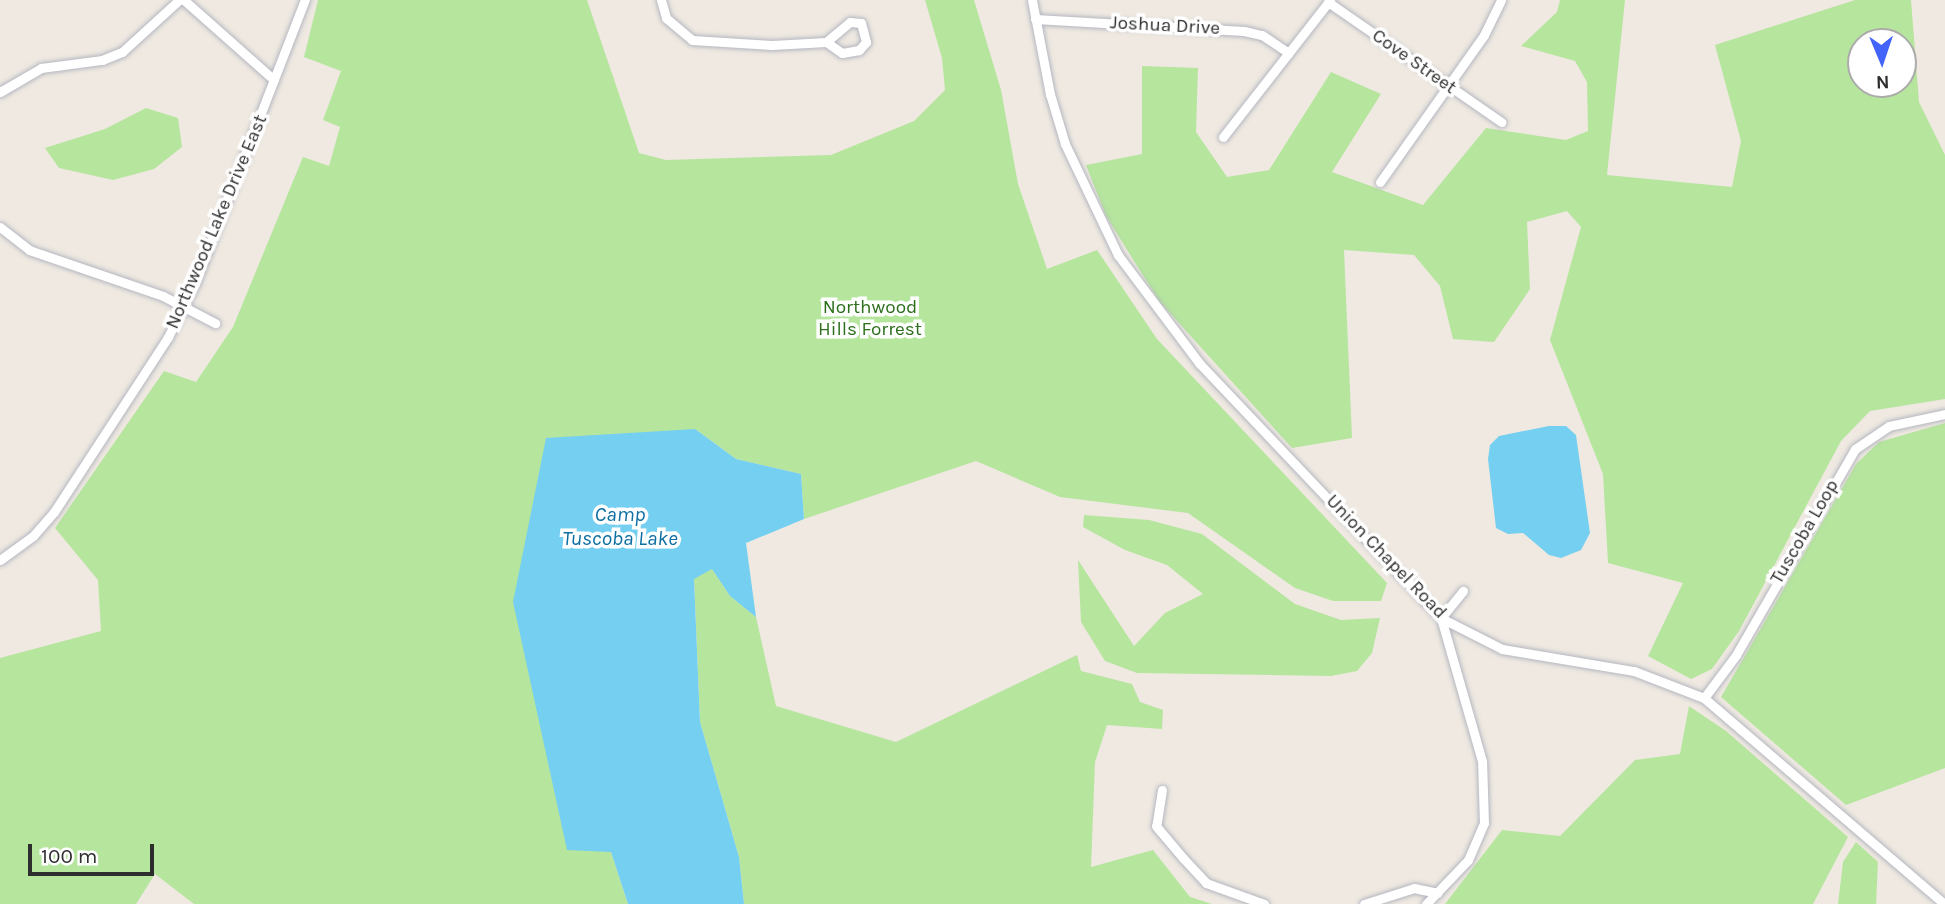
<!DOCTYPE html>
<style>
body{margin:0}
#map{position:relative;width:1945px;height:904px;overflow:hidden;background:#efe9e1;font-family:Karla,sans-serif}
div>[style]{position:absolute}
.green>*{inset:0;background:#b6e59e}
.water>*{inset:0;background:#75cff0}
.roads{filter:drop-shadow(0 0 2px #b4b7c1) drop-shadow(0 0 2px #b4b7c1)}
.minor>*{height:9px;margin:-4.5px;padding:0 4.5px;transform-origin:4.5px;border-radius:4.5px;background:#fff}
span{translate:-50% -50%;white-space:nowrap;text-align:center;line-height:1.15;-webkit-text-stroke:7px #fff;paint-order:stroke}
.street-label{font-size:19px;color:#2e2e2e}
.park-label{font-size:19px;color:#2c6e1b}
.water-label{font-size:21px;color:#0d6fa3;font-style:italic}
.north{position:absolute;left:1847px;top:28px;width:70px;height:70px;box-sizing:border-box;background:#fff;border:2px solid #ababab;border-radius:50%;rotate:178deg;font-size:19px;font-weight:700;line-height:28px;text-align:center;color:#2e2e2e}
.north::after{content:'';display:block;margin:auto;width:24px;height:32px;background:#4264fb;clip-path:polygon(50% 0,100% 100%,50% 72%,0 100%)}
.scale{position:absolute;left:28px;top:844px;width:126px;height:32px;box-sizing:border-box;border:4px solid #2e2e2e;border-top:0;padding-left:9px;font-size:21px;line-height:24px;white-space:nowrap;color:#2e2e2e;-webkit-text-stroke:5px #fff;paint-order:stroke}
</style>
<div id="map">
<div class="green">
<div style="clip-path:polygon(318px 0,587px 0,639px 153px,666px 160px,831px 155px,914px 121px,945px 90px,942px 58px,925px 0,974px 0,1001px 90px,1018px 184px,1047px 269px,1097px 250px,1157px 339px,1387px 583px,1381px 601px,1333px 601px,1295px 588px,1188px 513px,1060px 497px,976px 461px,804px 519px,801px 474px,736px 459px,695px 429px,611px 852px,628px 904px,194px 904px,155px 874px,136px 904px,0 904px,0 658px,101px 631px,98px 580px,55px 528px,164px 371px,196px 382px,233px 327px,303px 157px,329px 166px,340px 127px,323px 120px,341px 71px,304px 57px)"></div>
<div style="clip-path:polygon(evenodd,1560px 0,1625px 0,1607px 175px,1732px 187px,1741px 141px,1715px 45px,1855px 0,1911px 0,1919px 102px,1945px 155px,1945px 399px,1870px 411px,1841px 441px,1739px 631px,1712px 669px,1691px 679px,1648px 656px,1683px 583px,1608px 563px,1603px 474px,1550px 340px,1581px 227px,1567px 211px,1527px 222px,1530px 289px,1494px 342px,1453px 339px,1440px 286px,1414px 255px,1344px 250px,1352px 438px,1292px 448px,1159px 301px,1106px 216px,1086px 165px,1142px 154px,1142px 66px,1198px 68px,1196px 132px,1227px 177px,1269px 170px,1331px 72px,1381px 94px,1332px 172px,1423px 205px,1486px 128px,1566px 140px,1588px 131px,1587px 82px,1575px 61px,1521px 46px,1557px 12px,1560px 0,1861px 42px,1903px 42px,1903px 84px,1861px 84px,1861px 42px)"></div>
<div style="clip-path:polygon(146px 108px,178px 118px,182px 147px,154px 169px,113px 180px,59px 168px,45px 148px,105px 129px)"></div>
<div style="clip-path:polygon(1945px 423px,1945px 768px,1846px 805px,1721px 697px,1856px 464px,1879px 442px)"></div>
<div style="clip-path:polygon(1084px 515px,1149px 520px,1202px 534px,1295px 604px,1341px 620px,1380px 618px,1372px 653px,1357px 671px,1331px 676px,1137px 673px,1105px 661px,1081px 622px,1078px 560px,1134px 646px,1165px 613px,1203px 594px,1167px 565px,1125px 550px,1083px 527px)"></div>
<div style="clip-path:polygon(712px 569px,730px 596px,756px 617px,776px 706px,896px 742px,1077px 655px,1081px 671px,1132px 684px,1140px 702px,1163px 710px,1162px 729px,1107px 725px,1095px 762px,1091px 867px,1153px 850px,1190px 897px,1212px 904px,744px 904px,739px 857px,700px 722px,694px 578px)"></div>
<div style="clip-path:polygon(1689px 706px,1726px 731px,1848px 837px,1813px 904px,1445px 904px,1502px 830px,1560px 836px,1635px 760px,1680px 754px)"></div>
<div style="clip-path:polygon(1856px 842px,1878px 862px,1876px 904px,1838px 904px,1843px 862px)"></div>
</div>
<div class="water">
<div style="clip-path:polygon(1549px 426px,1566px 426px,1576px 435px,1590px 533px,1581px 550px,1561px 558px,1549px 555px,1523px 533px,1508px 534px,1496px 528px,1488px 459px,1490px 445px,1499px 436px)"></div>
<div style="clip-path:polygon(695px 429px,736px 459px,801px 474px,804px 519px,746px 543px,756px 617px,730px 596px,712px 569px,694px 579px,700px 722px,739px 857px,744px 904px,628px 904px,611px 852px,567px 850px,513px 602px,546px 438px)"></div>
</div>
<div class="roads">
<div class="minor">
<div style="left:184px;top:0;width:120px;rotate:41.6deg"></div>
<div style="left:661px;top:0;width:19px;rotate:74deg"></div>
<div style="left:666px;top:18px;width:34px;rotate:40deg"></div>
<div style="left:692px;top:40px;width:80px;rotate:3.6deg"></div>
<div style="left:772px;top:45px;width:54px;rotate:-3.2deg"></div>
<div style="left:1032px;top:0;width:96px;rotate:79.2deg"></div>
<div style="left:1050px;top:94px;width:52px;rotate:73.3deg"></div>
<div style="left:1065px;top:144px;width:123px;rotate:64.5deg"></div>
<div style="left:1118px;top:255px;width:135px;rotate:53.1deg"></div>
<div style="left:1199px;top:363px;width:352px;rotate:46.5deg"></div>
<div style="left:1441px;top:618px;width:68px;rotate:26.9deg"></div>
<div style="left:1502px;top:649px;width:134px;rotate:9.5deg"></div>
<div style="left:1634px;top:671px;width:75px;rotate:21.1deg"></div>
<div style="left:1704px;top:698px;width:316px;rotate:40.6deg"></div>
<div style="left:1328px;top:2px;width:211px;rotate:34.7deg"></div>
<div style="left:1035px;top:19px;width:209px;rotate:3.3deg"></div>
<div style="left:1244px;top:31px;width:18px;rotate:13deg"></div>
<div style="left:1262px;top:35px;width:32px;rotate:34deg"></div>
<div style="left:850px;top:22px;width:11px;rotate:5deg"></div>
<div style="left:861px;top:23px;width:20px;rotate:75deg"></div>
<div style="left:866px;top:42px;width:11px;rotate:131deg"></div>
<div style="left:859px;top:50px;width:17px;rotate:170deg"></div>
<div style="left:842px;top:53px;width:19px;rotate:-145deg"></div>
<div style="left:826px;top:42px;width:31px;rotate:-40deg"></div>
<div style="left:0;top:92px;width:48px;rotate:-30.3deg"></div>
<div style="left:41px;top:68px;width:62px;rotate:-7.5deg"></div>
<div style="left:102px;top:60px;width:22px;rotate:-22deg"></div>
<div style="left:122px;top:52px;width:77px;rotate:-42.4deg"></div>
<div style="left:1223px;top:137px;width:174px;rotate:-52deg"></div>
<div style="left:1380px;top:182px;width:180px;rotate:-54.7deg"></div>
<div style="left:1484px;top:35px;width:39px;rotate:-64deg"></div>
<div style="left:0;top:227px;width:37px;rotate:38deg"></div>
<div style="left:29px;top:250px;width:142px;rotate:18.9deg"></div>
<div style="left:163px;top:296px;width:59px;rotate:27.4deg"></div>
<div style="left:0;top:560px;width:41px;rotate:-36deg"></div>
<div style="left:33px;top:536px;width:32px;rotate:-49deg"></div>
<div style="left:54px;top:512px;width:209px;rotate:-56.9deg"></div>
<div style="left:168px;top:337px;width:60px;rotate:-63.4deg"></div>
<div style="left:195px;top:283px;width:304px;rotate:-68.8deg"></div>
<div style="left:1704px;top:698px;width:54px;rotate:-53.3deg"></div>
<div style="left:1736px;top:655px;width:238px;rotate:-60deg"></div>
<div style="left:1855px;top:449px;width:41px;rotate:-34.1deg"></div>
<div style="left:1889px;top:426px;width:57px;rotate:-12.1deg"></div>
<div style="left:1162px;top:790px;width:36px;rotate:99deg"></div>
<div style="left:1156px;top:826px;width:42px;rotate:49.8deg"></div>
<div style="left:1183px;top:858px;width:34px;rotate:47deg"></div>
<div style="left:1206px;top:883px;width:62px;rotate:19.9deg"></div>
<div style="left:1364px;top:904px;width:52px;rotate:-17.7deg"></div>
<div style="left:1414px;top:888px;width:24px;rotate:12deg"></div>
<div style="left:1426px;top:904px;width:61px;rotate:-46.3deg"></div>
<div style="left:1468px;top:860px;width:40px;rotate:-66.6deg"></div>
<div style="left:1484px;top:823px;width:62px;rotate:-91.8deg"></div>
<div style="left:1482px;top:761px;width:149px;rotate:-106deg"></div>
<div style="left:1441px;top:618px;width:35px;rotate:-51deg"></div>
</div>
</div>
<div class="street-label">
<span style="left:1165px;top:26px;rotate:3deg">Joshua Drive</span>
<span style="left:1414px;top:62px;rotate:35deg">Cove Street</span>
<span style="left:217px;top:222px;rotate:-67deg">Northwood Lake Drive East</span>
<span style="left:1805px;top:532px;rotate:-60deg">Tuscoba Loop</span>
<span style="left:1386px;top:557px;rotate:46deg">Union Chapel Road</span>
</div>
<div class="park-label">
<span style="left:870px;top:319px">Northwood<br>Hills Forrest</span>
</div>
<div class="water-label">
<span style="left:620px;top:526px">Camp<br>Tuscoba Lake</span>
</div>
<div class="north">N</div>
<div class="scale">100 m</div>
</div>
